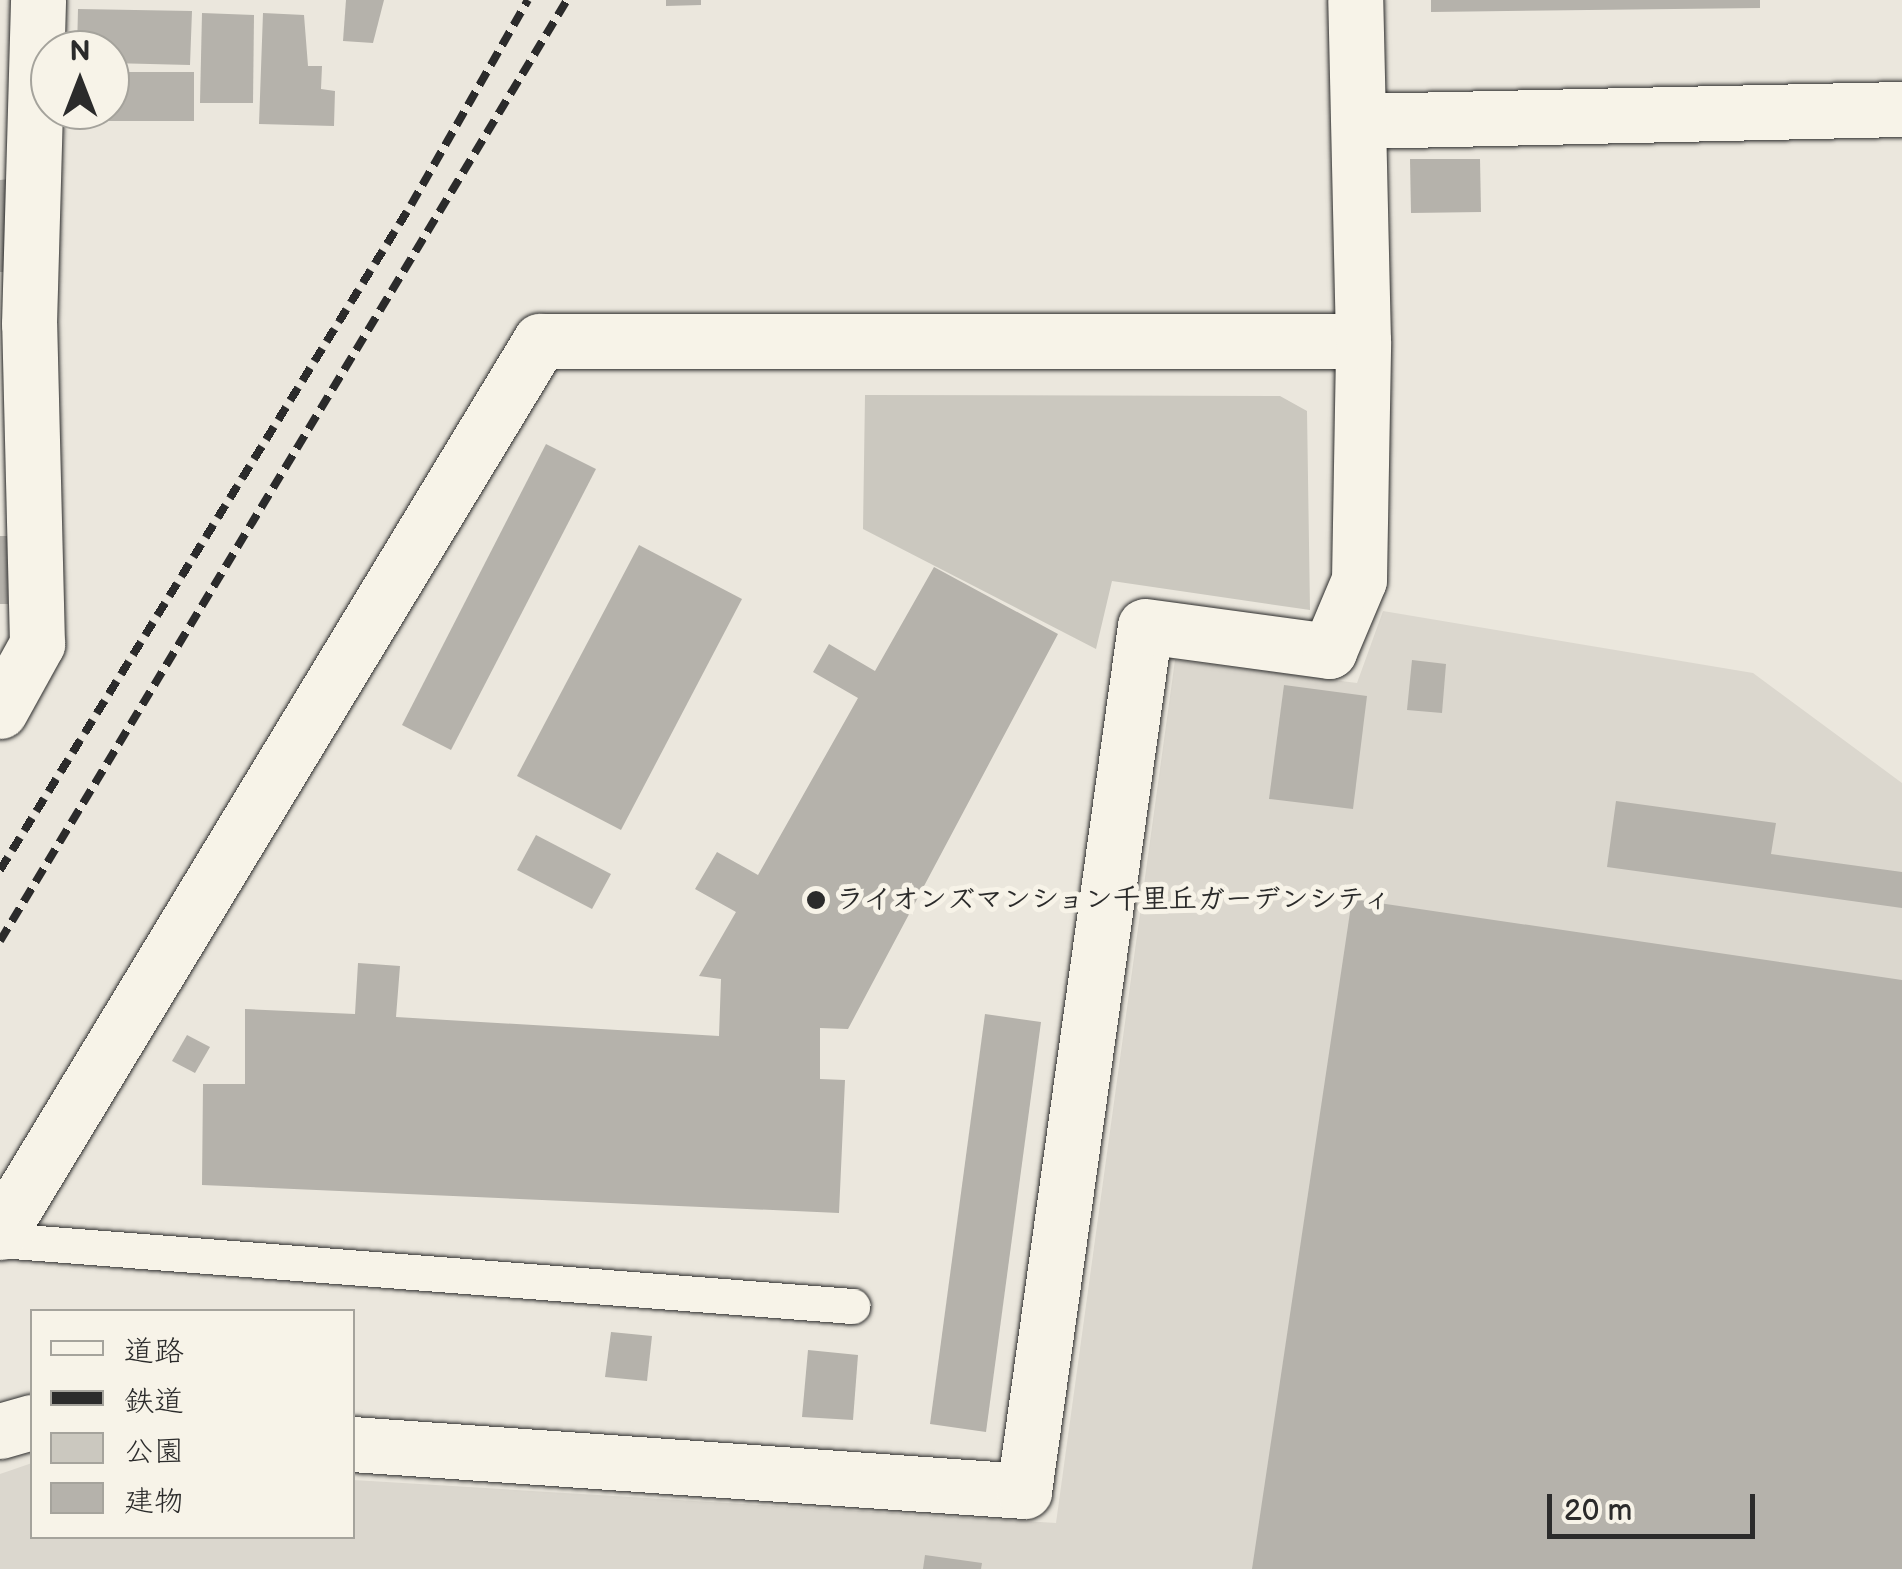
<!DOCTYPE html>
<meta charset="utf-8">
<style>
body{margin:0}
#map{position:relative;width:1902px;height:1569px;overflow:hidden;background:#ebe7dd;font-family:"Balsamiq Sans","Klee One",sans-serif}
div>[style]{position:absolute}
.built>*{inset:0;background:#dbd7ce}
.green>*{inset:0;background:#cbc8bf}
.building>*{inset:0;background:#b5b2ab}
.roads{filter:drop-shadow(0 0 2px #2b2b2b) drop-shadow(0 0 2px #2b2b2b)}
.service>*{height:35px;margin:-17.5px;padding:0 17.5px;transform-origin:17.5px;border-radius:17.5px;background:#f7f3e8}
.minor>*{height:55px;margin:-27.5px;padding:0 27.5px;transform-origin:27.5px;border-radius:27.5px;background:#f7f3e8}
.rail>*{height:8px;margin-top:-4px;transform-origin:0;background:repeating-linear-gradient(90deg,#2b2b2b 0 15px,transparent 0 23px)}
.dots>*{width:28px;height:28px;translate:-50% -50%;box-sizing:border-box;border:5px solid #f7f3e8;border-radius:50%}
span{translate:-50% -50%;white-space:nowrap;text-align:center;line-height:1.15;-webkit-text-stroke:10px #f7f3e8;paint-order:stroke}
.poi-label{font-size:28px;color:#2b2b2b;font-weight:700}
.left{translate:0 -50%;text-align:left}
.legend{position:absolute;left:30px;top:1309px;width:325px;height:230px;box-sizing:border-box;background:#f7f3e8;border:2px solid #a5a39c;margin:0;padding:12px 18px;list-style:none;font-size:30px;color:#2b2b2b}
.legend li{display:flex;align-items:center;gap:20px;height:50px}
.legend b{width:50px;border:2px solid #a5a39c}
.north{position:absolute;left:30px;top:30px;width:100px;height:100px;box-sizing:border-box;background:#f7f3e8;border:2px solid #a5a39c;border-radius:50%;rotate:0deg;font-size:28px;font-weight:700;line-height:40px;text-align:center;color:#2b2b2b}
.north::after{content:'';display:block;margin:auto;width:35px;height:45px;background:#2b2b2b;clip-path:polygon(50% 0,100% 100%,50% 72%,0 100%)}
.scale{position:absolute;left:1547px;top:1494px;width:208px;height:45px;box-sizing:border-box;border:5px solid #2b2b2b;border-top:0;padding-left:12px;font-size:30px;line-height:35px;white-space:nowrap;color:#2b2b2b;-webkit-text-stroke:8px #f7f3e8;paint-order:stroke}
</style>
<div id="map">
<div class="built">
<div style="clip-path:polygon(1383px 611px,1753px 673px,1902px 783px,1902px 1569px,0 1569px,0 1474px,32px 1463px,32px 1536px,352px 1536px,353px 1480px,1056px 1523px,1175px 660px,1357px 683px)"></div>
</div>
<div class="green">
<div style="clip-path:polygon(865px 395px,1280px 396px,1307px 411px,1310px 610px,1112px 581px,1096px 649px,863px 529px)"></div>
</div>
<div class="building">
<div style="clip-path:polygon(346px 0,384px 0,373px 43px,343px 41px)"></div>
<div style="clip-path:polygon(666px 0,701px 0,701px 5px,666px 6px)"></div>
<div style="clip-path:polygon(1431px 0,1760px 0,1760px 8px,1431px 12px)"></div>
<div style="clip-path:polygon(78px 9px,192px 11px,190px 65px,110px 63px,110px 50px,77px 50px)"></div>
<div style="clip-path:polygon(202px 13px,254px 15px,253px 103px,200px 103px)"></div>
<div style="clip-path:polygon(263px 13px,304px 15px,308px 66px,322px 66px,321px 89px,335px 91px,334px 126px,259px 124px)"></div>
<div style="clip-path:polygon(110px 72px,194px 72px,194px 121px,82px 121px,82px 110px,110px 110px)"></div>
<div style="clip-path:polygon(1410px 159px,1480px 159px,1481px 212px,1411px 213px)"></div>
<div style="clip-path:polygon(8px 179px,10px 272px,0 272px,0 180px)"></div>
<div style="clip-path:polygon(546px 444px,596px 469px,451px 750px,402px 725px)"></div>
<div style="clip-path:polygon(0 536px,7px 536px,8px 604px,0 604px)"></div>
<div style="clip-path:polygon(639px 545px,742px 599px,621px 830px,517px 776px)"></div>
<div style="clip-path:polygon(934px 567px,1058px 634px,848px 1029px,820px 1028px,820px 1079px,845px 1080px,839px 1213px,202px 1185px,203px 1084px,245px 1084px,245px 1009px,355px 1014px,358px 963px,400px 966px,396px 1017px,719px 1036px,721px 979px,699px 976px,736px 912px,695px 889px,717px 852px,758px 875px,858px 698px,813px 672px,829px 644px,875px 671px)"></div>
<div style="clip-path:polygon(1412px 660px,1446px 664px,1442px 713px,1407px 710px)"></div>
<div style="clip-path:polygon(1284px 685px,1367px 696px,1353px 809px,1269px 799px)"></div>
<div style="clip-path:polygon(1616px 801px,1776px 823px,1771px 854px,1902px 872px,1902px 908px,1607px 867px)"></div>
<div style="clip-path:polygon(536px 835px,611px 874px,592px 909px,517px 870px)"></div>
<div style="clip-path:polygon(1352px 899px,1902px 980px,1902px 1569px,1252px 1569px)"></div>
<div style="clip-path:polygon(985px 1014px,1041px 1022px,986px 1432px,930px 1424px)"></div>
<div style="clip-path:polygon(187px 1035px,210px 1047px,195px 1073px,172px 1061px)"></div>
<div style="clip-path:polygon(611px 1332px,652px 1336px,647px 1381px,605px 1377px)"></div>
<div style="clip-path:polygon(808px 1350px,858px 1355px,853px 1420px,802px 1417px)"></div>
<div style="clip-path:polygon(925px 1555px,982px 1563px,981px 1569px,923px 1569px)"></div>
</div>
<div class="roads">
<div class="service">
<div style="left:0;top:1240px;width:855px;rotate:4.43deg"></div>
</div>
<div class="minor">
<div style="left:1360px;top:121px;width:542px;rotate:-1.27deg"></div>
<div style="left:0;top:711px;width:77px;rotate:-61.1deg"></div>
<div style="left:37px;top:644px;width:320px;rotate:-91.4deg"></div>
<div style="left:29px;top:324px;width:324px;rotate:-88.4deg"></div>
<div style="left:0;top:1232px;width:1042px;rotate:-58.78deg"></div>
<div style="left:540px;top:341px;width:823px"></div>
<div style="left:0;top:1431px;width:33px;rotate:-16deg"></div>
<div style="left:352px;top:1444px;width:674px;rotate:4deg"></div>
<div style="left:1024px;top:1491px;width:873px;rotate:-82.04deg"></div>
<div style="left:1145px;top:626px;width:186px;rotate:7.7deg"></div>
<div style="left:1329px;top:651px;width:77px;rotate:-67.1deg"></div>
<div style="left:1359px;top:580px;width:239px;rotate:-89deg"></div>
<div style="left:1363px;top:341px;width:341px;rotate:-91.3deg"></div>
</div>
</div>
<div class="rail">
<div style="left:0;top:870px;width:782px;rotate:-58.28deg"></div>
<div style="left:411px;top:205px;width:236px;rotate:-60.3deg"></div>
<div style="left:0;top:941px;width:1099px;rotate:-58.93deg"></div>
</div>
<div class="dots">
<div style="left:816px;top:900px;background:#2b2b2b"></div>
</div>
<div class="poi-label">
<span class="left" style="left:836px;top:900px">ライオンズマンション千里丘ガーデンシティ</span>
</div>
<ul class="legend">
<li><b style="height:12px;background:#f7f3e8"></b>道路</li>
<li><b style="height:12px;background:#2b2b2b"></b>鉄道</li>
<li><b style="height:28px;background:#cbc8bf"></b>公園</li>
<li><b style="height:28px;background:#b5b2ab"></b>建物</li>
</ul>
<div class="north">N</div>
<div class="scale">20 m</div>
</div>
